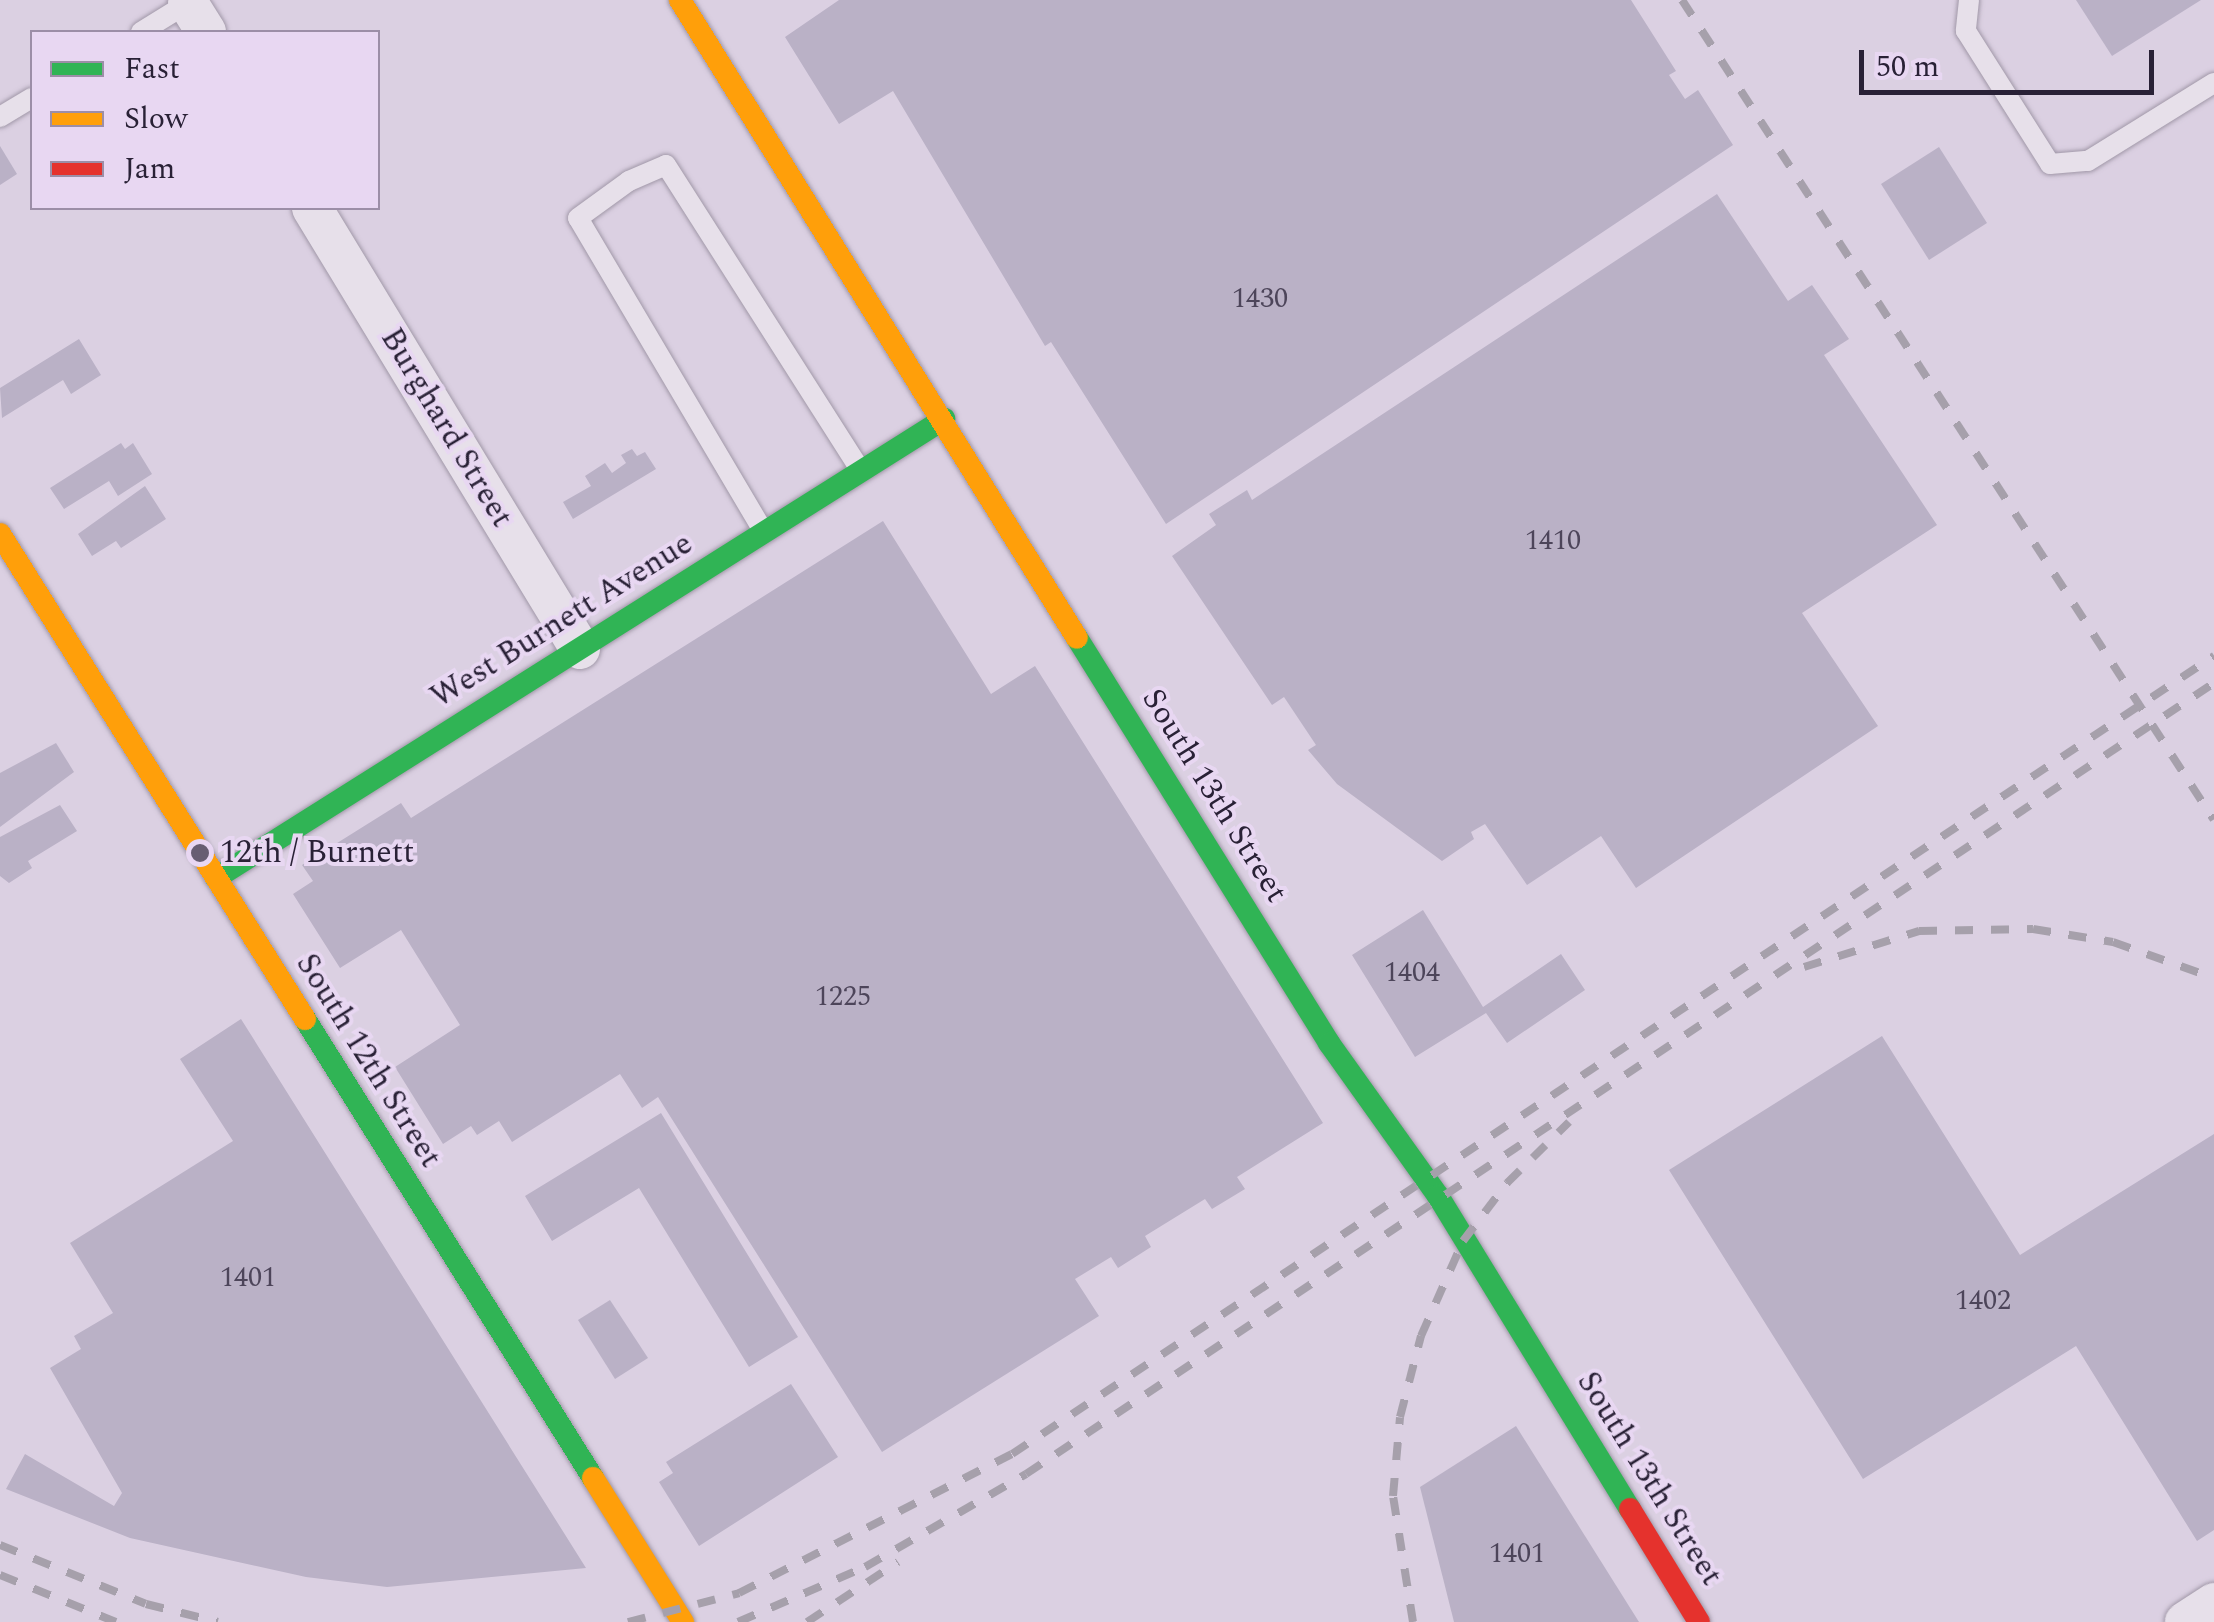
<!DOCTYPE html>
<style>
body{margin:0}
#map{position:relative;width:2214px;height:1622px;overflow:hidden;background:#dbd0e2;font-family:Spectral,serif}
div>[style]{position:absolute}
.building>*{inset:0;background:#bab1c6}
.roads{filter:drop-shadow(0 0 2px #a198a8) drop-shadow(0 0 2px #a198a8)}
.lane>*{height:20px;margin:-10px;padding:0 10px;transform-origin:10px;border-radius:10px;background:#e7e0ea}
.street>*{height:40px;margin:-20px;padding:0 20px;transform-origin:20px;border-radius:20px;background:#e7e0ea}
.fast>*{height:22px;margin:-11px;padding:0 11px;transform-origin:11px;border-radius:11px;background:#30b455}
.slow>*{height:22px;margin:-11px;padding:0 11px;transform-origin:11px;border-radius:11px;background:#ff9f0a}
.jam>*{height:22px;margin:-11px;padding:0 11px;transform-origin:11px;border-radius:11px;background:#e5322d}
.rail>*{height:8px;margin-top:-4px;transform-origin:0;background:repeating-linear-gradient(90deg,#a6a0ab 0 18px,transparent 0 36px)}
.dots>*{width:28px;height:28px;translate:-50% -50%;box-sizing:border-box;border:5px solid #e8d7f2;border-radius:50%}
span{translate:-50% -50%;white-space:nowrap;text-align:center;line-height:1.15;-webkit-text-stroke:8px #e8d7f2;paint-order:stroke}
.number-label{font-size:28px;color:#4d455a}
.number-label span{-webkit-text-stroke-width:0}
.street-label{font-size:32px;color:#292136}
.poi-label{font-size:32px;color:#292136}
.left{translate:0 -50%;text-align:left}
.legend{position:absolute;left:30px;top:30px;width:350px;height:180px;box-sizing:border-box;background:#e8d7f2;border:2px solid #9c8ea7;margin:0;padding:12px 18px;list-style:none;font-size:30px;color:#292136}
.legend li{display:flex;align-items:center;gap:20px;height:50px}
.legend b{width:50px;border:2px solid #9c8ea7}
.scale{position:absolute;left:1859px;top:50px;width:295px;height:45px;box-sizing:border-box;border:5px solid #292136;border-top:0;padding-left:12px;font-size:30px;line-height:35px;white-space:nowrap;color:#292136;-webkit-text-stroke:8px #e8d7f2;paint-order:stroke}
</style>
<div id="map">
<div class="building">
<div style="clip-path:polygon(839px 0,1631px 0,1676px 71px,1669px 75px,1685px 99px,1698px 90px,1733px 145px,1166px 524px,1051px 342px,1045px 346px,893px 91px,839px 124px,785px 37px)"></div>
<div style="clip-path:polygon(2076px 0,2201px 0,2112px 56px)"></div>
<div style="clip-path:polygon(0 146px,17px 174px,0 185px)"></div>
<div style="clip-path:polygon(1939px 147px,1987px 223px,1929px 260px,1881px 184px)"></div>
<div style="clip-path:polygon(1717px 194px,1788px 301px,1812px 285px,1849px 339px,1824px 355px,1937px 525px,1802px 613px,1878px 726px,1636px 888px,1601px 836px,1527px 885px,1485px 824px,1471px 832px,1474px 839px,1442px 861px,1337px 784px,1308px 750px,1316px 745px,1284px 697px,1272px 705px,1172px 556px,1216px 525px,1209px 514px,1247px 490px,1252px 500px)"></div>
<div style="clip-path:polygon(79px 339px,101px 375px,71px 394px,63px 380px,2px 418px,0 388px)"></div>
<div style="clip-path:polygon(121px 443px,125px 449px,133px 443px,152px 474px,118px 496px,109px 481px,64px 509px,50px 488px)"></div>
<div style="clip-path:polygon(632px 449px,637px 456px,645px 452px,656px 469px,573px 519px,563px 502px,591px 486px,585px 476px,605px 463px,612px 473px,626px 463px,621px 455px)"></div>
<div style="clip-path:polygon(145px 486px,166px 519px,121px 548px,116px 541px,92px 556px,78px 534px)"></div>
<div style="clip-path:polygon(883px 521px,991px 694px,1035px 666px,1323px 1123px,1237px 1177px,1245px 1189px,1212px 1209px,1205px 1199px,1145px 1236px,1151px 1247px,1118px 1268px,1111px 1257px,1075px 1279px,1099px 1316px,882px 1452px,658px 1097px,642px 1108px,620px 1074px,512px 1142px,499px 1121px,477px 1135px,471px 1126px,443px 1144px,395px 1067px,460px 1025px,401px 930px,340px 968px,293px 894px,313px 881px,302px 865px,401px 803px,411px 818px)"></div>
<div style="clip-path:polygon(56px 743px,74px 772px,0 827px,0 773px)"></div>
<div style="clip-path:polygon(60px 805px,77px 831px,28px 861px,32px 868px,9px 883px,0 876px,0 837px)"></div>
<div style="clip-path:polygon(1423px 910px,1483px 1007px,1561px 954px,1585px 990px,1507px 1043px,1486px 1013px,1415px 1057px,1352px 955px)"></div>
<div style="clip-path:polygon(241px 1019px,586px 1568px,387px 1587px,306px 1577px,130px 1538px,6px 1489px,25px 1454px,114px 1506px,122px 1493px,50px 1368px,81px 1349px,74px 1336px,113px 1313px,70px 1243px,233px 1141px,180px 1059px)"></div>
<div style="clip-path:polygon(1882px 1036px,2020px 1255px,2214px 1134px,2214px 1530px,2197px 1541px,2076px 1346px,1863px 1479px,1669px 1170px)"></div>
<div style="clip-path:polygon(661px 1113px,798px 1337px,749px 1367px,639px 1188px,552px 1241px,525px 1196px)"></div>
<div style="clip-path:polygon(610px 1300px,648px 1358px,615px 1379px,578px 1320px)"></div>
<div style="clip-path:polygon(791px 1384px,838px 1457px,699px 1546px,659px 1482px,673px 1473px,666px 1462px)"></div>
<div style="clip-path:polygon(1516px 1426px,1639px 1622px,1454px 1622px,1420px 1487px)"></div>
</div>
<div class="roads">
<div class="lane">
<div style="left:1969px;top:0;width:31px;rotate:96deg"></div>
<div style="left:1966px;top:31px;width:157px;rotate:57.7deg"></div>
<div style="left:2050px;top:164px;width:38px;rotate:-5deg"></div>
<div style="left:2088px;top:161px;width:148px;rotate:-31.8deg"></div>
<div style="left:141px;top:32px;width:59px;rotate:-31.8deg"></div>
<div style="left:0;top:117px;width:37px;rotate:-31deg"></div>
<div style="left:762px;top:529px;width:361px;rotate:-120.6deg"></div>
<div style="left:578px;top:218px;width:63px;rotate:-36deg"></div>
<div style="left:629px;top:181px;width:40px;rotate:-23.4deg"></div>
<div style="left:666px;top:165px;width:361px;rotate:57.5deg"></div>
</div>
<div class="street">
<div style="left:188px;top:3px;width:34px;rotate:58deg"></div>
<div style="left:312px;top:208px;width:516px;rotate:58.71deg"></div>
<div style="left:2185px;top:1622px;width:35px;rotate:-33deg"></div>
</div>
<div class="fast">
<div style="left:1077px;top:638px;width:477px;rotate:58.1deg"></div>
<div style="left:1329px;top:1043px;width:188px;rotate:54.5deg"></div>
<div style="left:1438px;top:1196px;width:367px;rotate:58.5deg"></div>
<div style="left:216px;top:878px;width:861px;rotate:-32.23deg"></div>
<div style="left:305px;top:1019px;width:542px;rotate:57.89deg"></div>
</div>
<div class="slow">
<div style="left:680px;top:0;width:751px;rotate:58.11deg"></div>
<div style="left:0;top:534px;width:573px;rotate:57.84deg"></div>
<div style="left:593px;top:1478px;width:170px;rotate:58deg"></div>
</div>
<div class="jam">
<div style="left:1630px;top:1509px;width:132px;rotate:58.6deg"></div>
</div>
</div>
<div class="rail">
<div style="left:1682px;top:0;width:977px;rotate:57.03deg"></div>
<div style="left:1804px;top:967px;width:121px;rotate:-17.4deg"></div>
<div style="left:1919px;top:931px;width:114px;rotate:-1deg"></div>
<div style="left:2033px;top:929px;width:81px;rotate:9.2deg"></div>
<div style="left:2113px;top:942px;width:107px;rotate:19.6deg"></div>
<div style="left:0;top:1545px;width:157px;rotate:22deg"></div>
<div style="left:146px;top:1604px;width:74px;rotate:14deg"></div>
<div style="left:0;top:1575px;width:125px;rotate:22.1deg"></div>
<div style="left:628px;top:1622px;width:115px;rotate:-14.6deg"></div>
<div style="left:739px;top:1593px;width:306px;rotate:-27deg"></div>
<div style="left:1012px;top:1454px;width:1443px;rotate:-33.58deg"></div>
<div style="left:738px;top:1622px;width:138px;rotate:-23.4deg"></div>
<div style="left:865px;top:1567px;width:186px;rotate:-30deg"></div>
<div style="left:1026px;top:1474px;width:1427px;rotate:-33.66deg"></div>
<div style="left:807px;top:1622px;width:109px;rotate:-33.4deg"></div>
<div style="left:1413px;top:1622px;width:128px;rotate:-99deg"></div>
<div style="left:1393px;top:1496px;width:79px;rotate:-84.9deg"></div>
<div style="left:1400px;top:1417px;width:84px;rotate:-75.5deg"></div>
<div style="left:1421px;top:1336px;width:104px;rotate:-66.1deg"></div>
<div style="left:1463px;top:1241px;width:73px;rotate:-52.8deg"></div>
<div style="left:1507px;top:1183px;width:87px;rotate:-44.5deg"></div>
</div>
<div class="dots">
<div style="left:200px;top:853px;background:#675e72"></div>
</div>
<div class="number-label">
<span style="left:1260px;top:299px">1430</span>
<span style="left:1553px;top:541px">1410</span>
<span style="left:1412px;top:973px">1404</span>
<span style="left:843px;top:997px">1225</span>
<span style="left:248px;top:1278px">1401</span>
<span style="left:1983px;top:1301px">1402</span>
<span style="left:1517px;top:1554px">1401</span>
</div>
<div class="street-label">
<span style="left:446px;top:428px;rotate:59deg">Burghard Street</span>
<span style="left:562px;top:621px;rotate:-32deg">West Burnett Avenue</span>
<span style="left:1214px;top:796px;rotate:58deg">South 13th Street</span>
<span style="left:368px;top:1061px;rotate:58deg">South 12th Street</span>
<span style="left:1649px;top:1479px;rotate:58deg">South 13th Street</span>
</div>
<div class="poi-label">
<span class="left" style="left:220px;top:853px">12th / Burnett</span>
</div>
<ul class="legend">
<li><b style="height:12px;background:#30b455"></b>Fast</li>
<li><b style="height:12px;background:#ff9f0a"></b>Slow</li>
<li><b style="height:12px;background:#e5322d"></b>Jam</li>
</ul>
<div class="scale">50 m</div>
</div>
